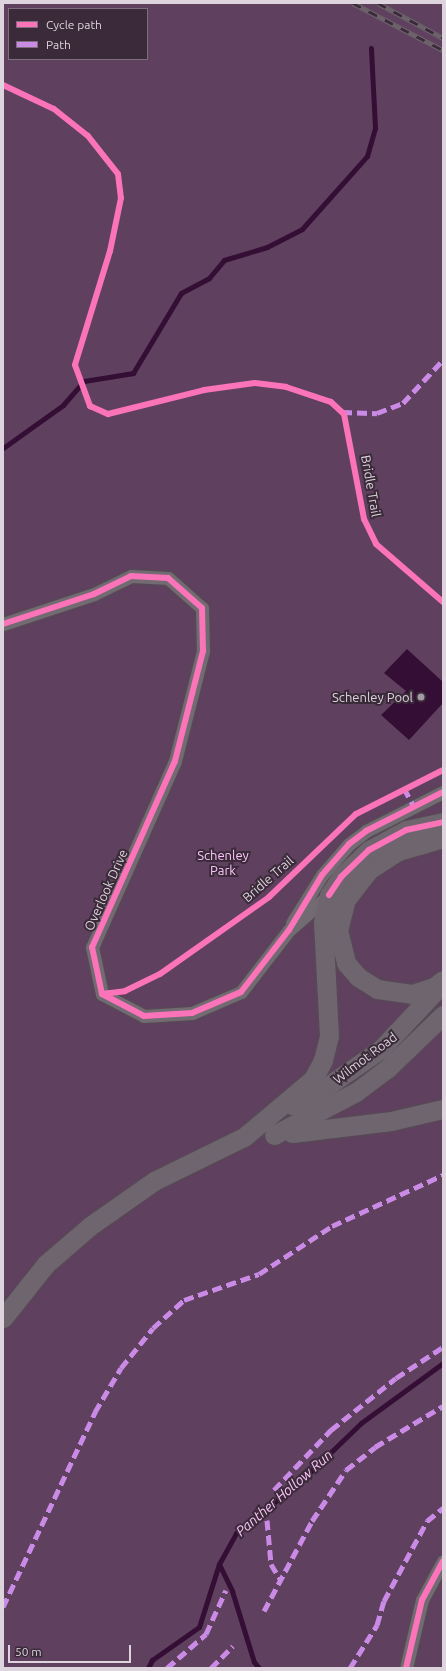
<!DOCTYPE html>
<style>
body{margin:0}
#map{position:relative;width:446px;height:1671px;overflow:hidden;background:#382e36;font-family:Ubuntu,sans-serif}
div>[style]{position:absolute}
.green>*{inset:0;background:#60405f}
.water>*{inset:0;background:#340e34}
.stream>*{height:5px;margin:-2.5px;padding:0 2.5px;transform-origin:2.5px;border-radius:2.5px;background:#340e34}
.roads{filter:drop-shadow(0 0 1px #544d53) drop-shadow(0 0 1px #544d53)}
.minor>*{height:13px;margin:-6.5px;padding:0 6.5px;transform-origin:6.5px;border-radius:6.5px;background:#726b72}
.secondary>*{height:19px;margin:-9.5px;padding:0 9.5px;transform-origin:9.5px;border-radius:9.5px;background:#6f656e}
.rail>*{height:4.5px;margin-top:-2.25px;transform-origin:0;background:repeating-linear-gradient(90deg,#3b2b3a 0 9px,#6b646a 0 18px);box-sizing:border-box;border-block:1px solid #6b646a}
.quiet>*{height:5px;margin-top:-2.5px;transform-origin:0;background:repeating-linear-gradient(90deg,#ca8be6 0 10px,transparent 0 15px)}
.cycleway>*{height:6px;margin:-3px;padding:0 3px;transform-origin:3px;border-radius:3px;background:#fb73b8}
.dots>*{width:11px;height:11px;translate:-50% -50%;box-sizing:border-box;border:2px solid #3b2b3a;border-radius:50%}
span{translate:-50% -50%;white-space:nowrap;text-align:center;line-height:1.15;-webkit-text-stroke:4px #3b2b3a;paint-order:stroke}
.street-label{font-size:13px;color:#ded4dd}
.poi-label{font-size:13px;color:#ded4dd}
.right{translate:-100% -50%;text-align:right}
.park-label{font-size:13px;color:#fbc4f9}
.water-label{font-size:14px;color:#fbc3f8;font-style:italic}
.frame{position:absolute;inset:0;border:4px solid #ded4dd;pointer-events:none}
.legend{position:absolute;left:8px;top:8px;width:140px;height:52px;box-sizing:border-box;background:#3b2b3a;border:1px solid #7c6f7b;margin:0;padding:5px 7px;list-style:none;font-size:12px;color:#ded4dd}
.legend li{display:flex;align-items:center;gap:8px;height:20px}
.legend b{width:20px;border:1px solid #7c6f7b}
.scale{position:absolute;left:8px;top:1645px;width:123px;height:18px;box-sizing:border-box;border:2px solid #ded4dd;border-top:0;padding-left:5px;font-size:12px;line-height:14px;white-space:nowrap;color:#ded4dd;-webkit-text-stroke:3px #3b2b3a;paint-order:stroke}
</style>
<div id="map">
<div class="green">
<div style="clip-path:polygon(evenodd,3px 3px,443px 3px,443px 1668px,3px 1668px,3px 3px,9px 9px,147px 9px,147px 59px,9px 59px,9px 9px)"></div>
</div>
<div class="water">
<div style="clip-path:polygon(407px 649px,443px 682px,443px 703px,409px 740px,381px 715px,406px 691px,384px 673px)"></div>
</div>
<div class="stream">
<div style="left:3px;top:448px;width:74px;rotate:-35.6deg"></div>
<div style="left:63px;top:405px;width:32px;rotate:-49deg"></div>
<div style="left:84px;top:381px;width:50px;rotate:-9.3deg"></div>
<div style="left:133px;top:373px;width:93px;rotate:-59deg"></div>
<div style="left:181px;top:293px;width:32px;rotate:-28deg"></div>
<div style="left:209px;top:278px;width:23px;rotate:-50deg"></div>
<div style="left:224px;top:260px;width:45px;rotate:-16.8deg"></div>
<div style="left:267px;top:247px;width:39px;rotate:-27deg"></div>
<div style="left:302px;top:229px;width:98px;rotate:-48.3deg"></div>
<div style="left:367px;top:156px;width:29px;rotate:-74deg"></div>
<div style="left:375px;top:128px;width:80px;rotate:-92.9deg"></div>
<div style="left:219px;top:1564px;width:30px;rotate:64deg"></div>
<div style="left:232px;top:1591px;width:74px;rotate:72.8deg"></div>
<div style="left:254px;top:1662px;width:8px;rotate:50deg"></div>
<div style="left:148px;top:1668px;width:9px;rotate:-63deg"></div>
<div style="left:152px;top:1660px;width:57px;rotate:-35.1deg"></div>
<div style="left:199px;top:1627px;width:66px;rotate:-72.4deg"></div>
<div style="left:219px;top:1564px;width:35px;rotate:-61deg"></div>
<div style="left:236px;top:1533px;width:85px;rotate:-38.8deg"></div>
<div style="left:302px;top:1480px;width:82px;rotate:-44deg"></div>
<div style="left:361px;top:1423px;width:102px;rotate:-36.2deg"></div>
</div>
<div class="roads">
<div class="minor">
<div style="left:3px;top:624px;width:96px;rotate:-18.2deg"></div>
<div style="left:94px;top:594px;width:41px;rotate:-25.9deg"></div>
<div style="left:131px;top:576px;width:37px;rotate:3deg"></div>
<div style="left:168px;top:578px;width:45px;rotate:41.4deg"></div>
<div style="left:202px;top:608px;width:43px;rotate:88.7deg"></div>
<div style="left:203px;top:651px;width:114px;rotate:104.3deg"></div>
<div style="left:175px;top:761px;width:204px;rotate:114deg"></div>
<div style="left:92px;top:947px;width:48px;rotate:78deg"></div>
<div style="left:102px;top:994px;width:47px;rotate:27.6deg"></div>
<div style="left:144px;top:1016px;width:48px;rotate:-3.6deg"></div>
<div style="left:192px;top:1013px;width:53px;rotate:-23.2deg"></div>
<div style="left:241px;top:992px;width:78px;rotate:-52.3deg"></div>
<div style="left:289px;top:930px;width:53px;rotate:-41.2deg"></div>
<div style="left:292px;top:923px;width:57px;rotate:-58deg"></div>
<div style="left:322px;top:875px;width:41px;rotate:-48.9deg"></div>
<div style="left:349px;top:844px;width:21px;rotate:-37deg"></div>
<div style="left:366px;top:831px;width:86px;rotate:-26.9deg"></div>
<div style="left:406px;top:1668px;width:70px;rotate:-76.8deg"></div>
<div style="left:422px;top:1600px;width:44px;rotate:-61.7deg"></div>
</div>
<div class="secondary">
<div style="left:443px;top:838px;width:47px;rotate:163.9deg"></div>
<div style="left:398px;top:851px;width:35px;rotate:147deg"></div>
<div style="left:369px;top:870px;width:37px;rotate:128deg"></div>
<div style="left:346px;top:899px;width:32px;rotate:104deg"></div>
<div style="left:338px;top:930px;width:34px;rotate:76deg"></div>
<div style="left:346px;top:963px;width:18px;rotate:49deg"></div>
<div style="left:358px;top:977px;width:22px;rotate:32deg"></div>
<div style="left:377px;top:989px;width:35px;rotate:8deg"></div>
<div style="left:412px;top:994px;width:23px;rotate:-18deg"></div>
<div style="left:434px;top:987px;width:11px;rotate:-38deg"></div>
<div style="left:292px;top:1105px;width:26px;rotate:-25deg"></div>
<div style="left:316px;top:1094px;width:79px;rotate:-34.7deg"></div>
<div style="left:381px;top:1049px;width:89px;rotate:-46.8deg"></div>
<div style="left:292px;top:1133px;width:100px;rotate:-6.9deg"></div>
<div style="left:391px;top:1121px;width:53px;rotate:-13deg"></div>
<div style="left:274px;top:1135px;width:93px;rotate:-27.7deg"></div>
<div style="left:356px;top:1092px;width:39px;rotate:-37deg"></div>
<div style="left:387px;top:1069px;width:78px;rotate:-44deg"></div>
<div style="left:3px;top:1318px;width:69px;rotate:-51.5deg"></div>
<div style="left:46px;top:1264px;width:58px;rotate:-40.8deg"></div>
<div style="left:90px;top:1226px;width:78px;rotate:-35.1deg"></div>
<div style="left:154px;top:1181px;width:100px;rotate:-26.1deg"></div>
<div style="left:244px;top:1137px;width:90px;rotate:-40deg"></div>
<div style="left:313px;top:1079px;width:21px;rotate:-62deg"></div>
<div style="left:323px;top:1060px;width:25px;rotate:-76deg"></div>
<div style="left:329px;top:1036px;width:114px;rotate:-93deg"></div>
<div style="left:323px;top:922px;width:28px;rotate:-77deg"></div>
<div style="left:329px;top:895px;width:22px;rotate:-56deg"></div>
<div style="left:341px;top:877px;width:39px;rotate:-44deg"></div>
<div style="left:369px;top:850px;width:42px;rotate:-28.4deg"></div>
<div style="left:406px;top:830px;width:38px;rotate:-12deg"></div>
</div>
</div>
<div class="rail">
<div style="left:353px;top:3px;width:102px;rotate:27.6deg"></div>
<div style="left:378px;top:3px;width:74px;rotate:28.3deg"></div>
</div>
<div class="quiet">
<div style="left:342px;top:412px;width:35px;rotate:2deg"></div>
<div style="left:377px;top:413px;width:28px;rotate:-21deg"></div>
<div style="left:403px;top:403px;width:59px;rotate:-47.1deg"></div>
<div style="left:404px;top:788px;width:21px;rotate:62deg"></div>
<div style="left:274px;top:1490px;width:83px;rotate:-46.5deg"></div>
<div style="left:331px;top:1430px;width:83px;rotate:-38.7deg"></div>
<div style="left:396px;top:1378px;width:56px;rotate:-33.4deg"></div>
<div style="left:267px;top:1520px;width:44px;rotate:84.8deg"></div>
<div style="left:271px;top:1564px;width:17px;rotate:59deg"></div>
<div style="left:3px;top:1607px;width:216px;rotate:-64.7deg"></div>
<div style="left:95px;top:1412px;width:51px;rotate:-59.4deg"></div>
<div style="left:121px;top:1368px;width:51px;rotate:-51.3deg"></div>
<div style="left:153px;top:1328px;width:42px;rotate:-42.1deg"></div>
<div style="left:184px;top:1300px;width:79px;rotate:-19.1deg"></div>
<div style="left:259px;top:1274px;width:87px;rotate:-33.3deg"></div>
<div style="left:332px;top:1226px;width:122px;rotate:-24.7deg"></div>
<div style="left:264px;top:1611px;width:102px;rotate:-61.9deg"></div>
<div style="left:312px;top:1521px;width:61px;rotate:-56.3deg"></div>
<div style="left:346px;top:1470px;width:37px;rotate:-38deg"></div>
<div style="left:375px;top:1447px;width:79px;rotate:-31.1deg"></div>
<div style="left:167px;top:1668px;width:52px;rotate:-41.1deg"></div>
<div style="left:206px;top:1634px;width:48px;rotate:-65.6deg"></div>
<div style="left:211px;top:1668px;width:31px;rotate:-45deg"></div>
<div style="left:350px;top:1668px;width:51px;rotate:-57.9deg"></div>
<div style="left:377px;top:1625px;width:25px;rotate:-74deg"></div>
<div style="left:384px;top:1601px;width:91px;rotate:-61.7deg"></div>
<div style="left:427px;top:1521px;width:21px;rotate:-39deg"></div>
</div>
<div class="cycleway">
<div style="left:3px;top:85px;width:56px;rotate:25.2deg"></div>
<div style="left:54px;top:109px;width:43px;rotate:38.5deg"></div>
<div style="left:88px;top:136px;width:48px;rotate:51.7deg"></div>
<div style="left:118px;top:174px;width:24px;rotate:83deg"></div>
<div style="left:121px;top:198px;width:54px;rotate:101.7deg"></div>
<div style="left:110px;top:251px;width:119px;rotate:107.1deg"></div>
<div style="left:75px;top:365px;width:44px;rotate:69.9deg"></div>
<div style="left:90px;top:406px;width:20px;rotate:24deg"></div>
<div style="left:108px;top:414px;width:99px;rotate:-14deg"></div>
<div style="left:204px;top:390px;width:51px;rotate:-7.8deg"></div>
<div style="left:255px;top:383px;width:31px;rotate:7deg"></div>
<div style="left:286px;top:387px;width:47px;rotate:18.4deg"></div>
<div style="left:331px;top:402px;width:18px;rotate:43deg"></div>
<div style="left:344px;top:414px;width:107px;rotate:79.2deg"></div>
<div style="left:364px;top:519px;width:28px;rotate:64deg"></div>
<div style="left:376px;top:544px;width:89px;rotate:40.9deg"></div>
<div style="left:3px;top:624px;width:96px;rotate:-18.2deg"></div>
<div style="left:94px;top:594px;width:41px;rotate:-25.9deg"></div>
<div style="left:131px;top:576px;width:37px;rotate:3deg"></div>
<div style="left:168px;top:578px;width:45px;rotate:41.4deg"></div>
<div style="left:202px;top:608px;width:43px;rotate:88.7deg"></div>
<div style="left:203px;top:651px;width:114px;rotate:104.3deg"></div>
<div style="left:175px;top:761px;width:204px;rotate:114deg"></div>
<div style="left:92px;top:947px;width:48px;rotate:78deg"></div>
<div style="left:102px;top:994px;width:47px;rotate:27.6deg"></div>
<div style="left:144px;top:1016px;width:48px;rotate:-3.6deg"></div>
<div style="left:192px;top:1013px;width:53px;rotate:-23.2deg"></div>
<div style="left:241px;top:992px;width:78px;rotate:-52.3deg"></div>
<div style="left:289px;top:930px;width:64px;rotate:-59deg"></div>
<div style="left:322px;top:875px;width:41px;rotate:-48.9deg"></div>
<div style="left:349px;top:844px;width:21px;rotate:-37deg"></div>
<div style="left:366px;top:831px;width:86px;rotate:-26.9deg"></div>
<div style="left:329px;top:895px;width:22px;rotate:-56deg"></div>
<div style="left:341px;top:877px;width:39px;rotate:-44deg"></div>
<div style="left:369px;top:850px;width:42px;rotate:-28.4deg"></div>
<div style="left:406px;top:830px;width:38px;rotate:-12deg"></div>
<div style="left:102px;top:994px;width:23px;rotate:-7deg"></div>
<div style="left:125px;top:991px;width:39px;rotate:-26deg"></div>
<div style="left:160px;top:974px;width:133px;rotate:-35.2deg"></div>
<div style="left:269px;top:897px;width:120px;rotate:-43.7deg"></div>
<div style="left:356px;top:814px;width:97px;rotate:-26.8deg"></div>
<div style="left:406px;top:1668px;width:70px;rotate:-76.8deg"></div>
<div style="left:422px;top:1600px;width:44px;rotate:-61.7deg"></div>
</div>
<div class="dots">
<div style="left:421px;top:697px;background:#a49aa3"></div>
</div>
<div class="street-label">
<span style="left:371px;top:486px;rotate:80deg">Bridle Trail</span>
<span style="left:268px;top:879px;rotate:-41deg">Bridle Trail</span>
<span style="left:106px;top:890px;rotate:-66deg">Overlook Drive</span>
<span style="left:365px;top:1058px;rotate:-37deg">Wilmot Road</span>
</div>
<div class="poi-label">
<span class="right" style="left:413px;top:697px">Schenley Pool</span>
</div>
<div class="park-label">
<span style="left:223px;top:863px">Schenley<br>Park</span>
</div>
<div class="water-label">
<span style="left:284px;top:1493px;rotate:-41deg">Panther Hollow Run</span>
</div>
<div class="frame"></div>
<ul class="legend">
<li><b style="height:5px;background:#fb73b8"></b>Cycle path</li>
<li><b style="height:5px;background:#ca8be6"></b>Path</li>
</ul>
<div class="scale">50 m</div>
</div>
